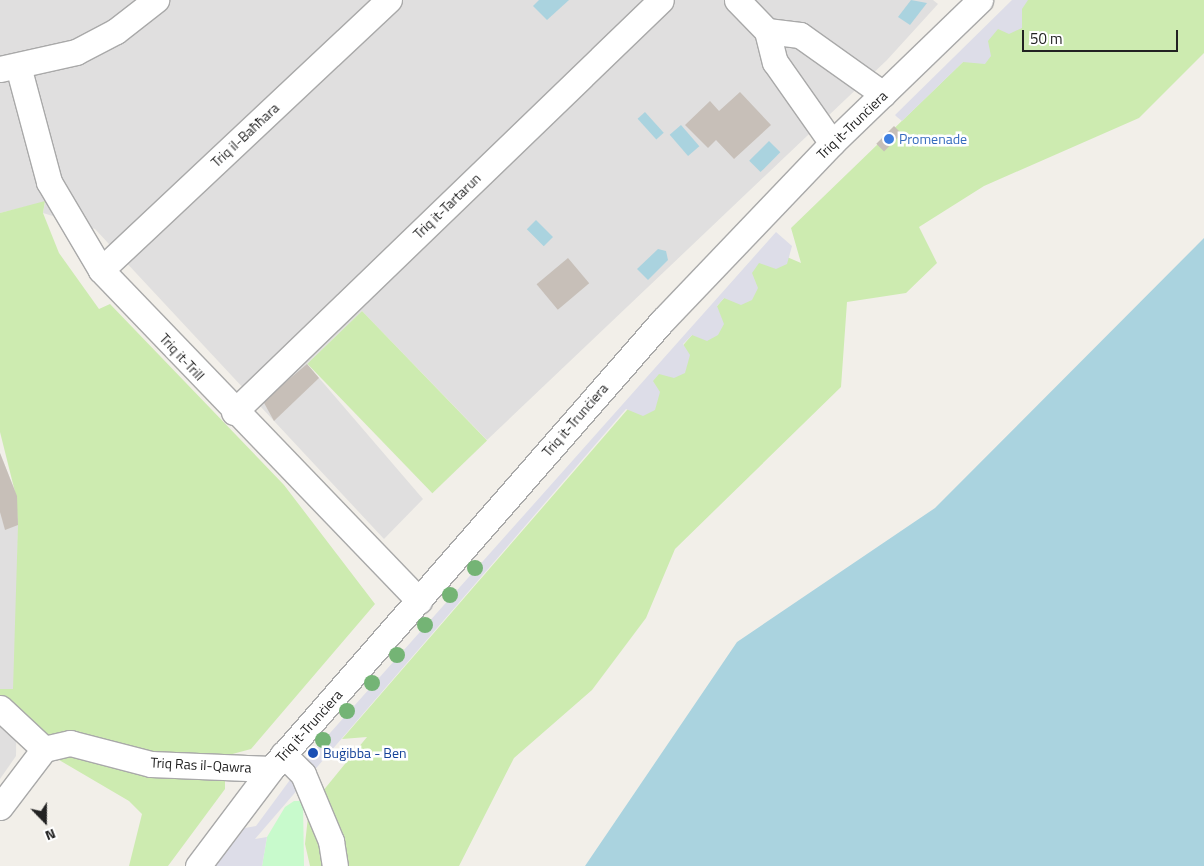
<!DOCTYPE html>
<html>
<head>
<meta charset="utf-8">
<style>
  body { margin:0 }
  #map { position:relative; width:1204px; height:866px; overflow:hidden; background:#f2efe9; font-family:"Titillium Web",sans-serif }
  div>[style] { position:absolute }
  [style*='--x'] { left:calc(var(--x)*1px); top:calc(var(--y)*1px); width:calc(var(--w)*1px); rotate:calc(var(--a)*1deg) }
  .residential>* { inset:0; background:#e0dfdf }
  .grass>* { inset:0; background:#cdebb0; transform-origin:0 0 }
  .park>* { inset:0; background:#c8facc }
  .plaza>* { inset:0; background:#dddde8 }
  .water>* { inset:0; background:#aad3df; transform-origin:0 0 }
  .building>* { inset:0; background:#c7bfb8; transform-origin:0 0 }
  .roads { filter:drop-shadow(1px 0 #a9a9a9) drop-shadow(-1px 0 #a9a9a9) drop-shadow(0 1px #a9a9a9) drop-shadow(0 -1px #a9a9a9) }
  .minor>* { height:25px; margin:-12.5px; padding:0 12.5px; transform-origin:12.5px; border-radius:12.5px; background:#fff }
  .trees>* { width:16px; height:16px; margin:-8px; border-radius:50%; background:#74b475 }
  .dots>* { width:14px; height:14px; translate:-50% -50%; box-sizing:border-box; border:2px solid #fff; border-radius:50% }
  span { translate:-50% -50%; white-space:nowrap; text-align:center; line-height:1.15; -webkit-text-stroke:5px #fff; paint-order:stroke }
  .street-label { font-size:14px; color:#222 }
  .shop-label { font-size:14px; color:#366cbe }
  .left { translate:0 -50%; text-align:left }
  .transit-label { font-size:14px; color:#164399 }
  .north { position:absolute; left:20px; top:796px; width:50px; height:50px; -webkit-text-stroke:4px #fff; paint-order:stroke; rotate:158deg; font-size:14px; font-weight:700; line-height:20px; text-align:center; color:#222 }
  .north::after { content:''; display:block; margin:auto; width:18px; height:22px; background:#222; clip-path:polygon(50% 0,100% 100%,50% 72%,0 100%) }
  .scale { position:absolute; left:1022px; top:30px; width:156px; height:22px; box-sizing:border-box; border:2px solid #222; border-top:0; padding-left:6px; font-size:15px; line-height:18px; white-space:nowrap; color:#222; -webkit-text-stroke:4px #fff; paint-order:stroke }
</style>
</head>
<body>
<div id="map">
  <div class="residential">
    <div style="clip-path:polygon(0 0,933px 0,938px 4px,887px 60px,487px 440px,362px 311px,307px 364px,423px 499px,384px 539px,95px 229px,43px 213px,45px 202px,0 213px)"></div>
    <div style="clip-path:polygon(0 453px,17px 496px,18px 525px,16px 756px,0 779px)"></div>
  </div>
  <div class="grass">
    <div style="clip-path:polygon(1027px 0,1204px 0,1204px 53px,1139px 118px,984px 186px,919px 227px,937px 263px,906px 293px,847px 302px,841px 387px,675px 549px,646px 618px,592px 690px,514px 758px,459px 866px,310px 866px,305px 844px,309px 808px,367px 737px,342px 739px,724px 298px,759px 262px,780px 254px,801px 263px,791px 228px)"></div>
    <div style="clip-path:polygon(45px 201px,43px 213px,59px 253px,99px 309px,110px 304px,284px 485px,375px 604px,251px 749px,214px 759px,166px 760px,39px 733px,0 700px,0 689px,13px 689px,18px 525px,16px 496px,0 432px,0 213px)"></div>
    <div style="left:362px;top:311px;width:180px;height:76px;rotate:46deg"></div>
    <div style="clip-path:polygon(67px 752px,225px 776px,225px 789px,168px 866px,129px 866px,142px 814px,129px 801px,54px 757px)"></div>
  </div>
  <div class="park">
    <div style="clip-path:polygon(294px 801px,303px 801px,304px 866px,262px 866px,267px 837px,285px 807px)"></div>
  </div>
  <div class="plaza">
    <div style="clip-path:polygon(1012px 0,1028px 0,1022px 9px,1022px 28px,1009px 34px,998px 29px,988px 41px,991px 56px,985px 64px,963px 62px,902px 121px,897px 117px,895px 115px)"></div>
    <div style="clip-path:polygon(776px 232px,792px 246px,787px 264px,776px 269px,759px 263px,752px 273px,758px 288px,752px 300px,741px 305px,724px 298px,717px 306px,724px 324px,718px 335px,707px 341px,692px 335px,683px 344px,690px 355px,685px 373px,674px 378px,659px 374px,653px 381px,660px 392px,655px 410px,643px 416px,626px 409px,255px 839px,267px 837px,262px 866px,215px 866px,245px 828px,256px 826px,298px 769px)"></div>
  </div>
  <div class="water">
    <div style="clip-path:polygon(539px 0,569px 0,547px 20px,533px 6px)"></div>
    <div style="clip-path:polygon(911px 0,927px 3px,910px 25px,898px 17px)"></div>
    <div style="left:645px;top:112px;width:28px;height:10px;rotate:48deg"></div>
    <div style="left:681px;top:125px;width:28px;height:15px;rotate:49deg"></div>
    <div style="left:769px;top:141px;width:16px;height:28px;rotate:45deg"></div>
    <div style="left:536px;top:220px;width:24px;height:13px;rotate:45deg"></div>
    <div style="clip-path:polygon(1204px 238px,1204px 866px,585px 866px,737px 642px,935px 508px)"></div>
    <div style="clip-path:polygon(658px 249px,666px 251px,668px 260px,648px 280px,637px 269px)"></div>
  </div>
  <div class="building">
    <div style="clip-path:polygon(740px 92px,771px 125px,734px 159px,716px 140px,708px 148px,685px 125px,710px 101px,719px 111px)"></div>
    <div style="left:894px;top:126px;width:11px;height:25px;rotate:45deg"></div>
    <div style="left:568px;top:258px;width:33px;height:41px;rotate:50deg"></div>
    <div style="clip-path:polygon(307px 364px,319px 378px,274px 421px,263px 401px)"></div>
    <div style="clip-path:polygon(0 453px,17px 496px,18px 525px,5px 530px,0 512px)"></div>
  </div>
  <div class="roads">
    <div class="minor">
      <div style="--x:737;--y:0;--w:43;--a:45.9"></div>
      <div style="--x:767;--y:31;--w:32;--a:76"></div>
      <div style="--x:775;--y:62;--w:99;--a:54.9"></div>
      <div style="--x:767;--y:31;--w:33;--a:7"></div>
      <div style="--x:800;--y:35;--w:102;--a:35.4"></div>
      <div style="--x:18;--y:66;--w:120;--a:75"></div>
      <div style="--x:49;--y:182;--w:102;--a:59.4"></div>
      <div style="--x:101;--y:270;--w:459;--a:46.1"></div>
      <div style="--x:0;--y:69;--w:78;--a:-12.6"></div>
      <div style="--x:76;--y:52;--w:45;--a:-27.7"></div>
      <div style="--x:116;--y:31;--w:51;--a:-37.8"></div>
      <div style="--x:101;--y:270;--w:395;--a:-43.2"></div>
      <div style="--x:234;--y:412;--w:593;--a:-43.98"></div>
      <div style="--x:0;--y:708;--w:60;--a:43"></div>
      <div style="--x:44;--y:749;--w:27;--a:-13"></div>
      <div style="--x:70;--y:743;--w:84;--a:14.5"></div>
      <div style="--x:151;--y:764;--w:120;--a:2.4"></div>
      <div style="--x:283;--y:754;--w:28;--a:45"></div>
      <div style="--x:303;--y:774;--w:73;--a:67.3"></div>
      <div style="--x:331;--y:841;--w:25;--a:81"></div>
      <div style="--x:0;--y:807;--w:73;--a:-52.8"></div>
      <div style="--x:198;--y:866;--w:121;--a:-53"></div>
      <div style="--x:271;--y:769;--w:596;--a:-48.88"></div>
      <div style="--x:663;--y:320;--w:245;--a:-46.3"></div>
      <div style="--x:832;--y:143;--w:206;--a:-44"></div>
    </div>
  </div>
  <div class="trees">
    <div style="left:475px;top:568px"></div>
    <div style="left:450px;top:595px"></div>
    <div style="left:425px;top:625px"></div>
    <div style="left:397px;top:655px"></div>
    <div style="left:372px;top:683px"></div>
    <div style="left:347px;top:711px"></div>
    <div style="left:323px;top:740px"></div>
  </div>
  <div class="dots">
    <div style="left:889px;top:139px;background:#3f7fe0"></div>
    <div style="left:313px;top:753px;background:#1a4fb4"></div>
  </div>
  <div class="street-label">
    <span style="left:852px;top:125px;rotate:-44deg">Triq it-Trunċiera</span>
    <span style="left:245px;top:135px;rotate:-43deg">Triq il-Baħħara</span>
    <span style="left:447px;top:206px;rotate:-44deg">Triq it-Tartarun</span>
    <span style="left:182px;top:357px;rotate:47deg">Triq it-Trill</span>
    <span style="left:575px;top:420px;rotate:-49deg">Triq it-Trunċiera</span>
    <span style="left:309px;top:726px;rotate:-48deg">Triq it-Trunċiera</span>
    <span style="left:201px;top:765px;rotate:3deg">Triq Ras il-Qawra</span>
  </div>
  <div class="shop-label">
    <span class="left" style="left:899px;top:139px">Promenade</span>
  </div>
  <div class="transit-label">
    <span class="left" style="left:323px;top:753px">Buġibba - Ben</span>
  </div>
  <div class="north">N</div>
  <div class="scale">50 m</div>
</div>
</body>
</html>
